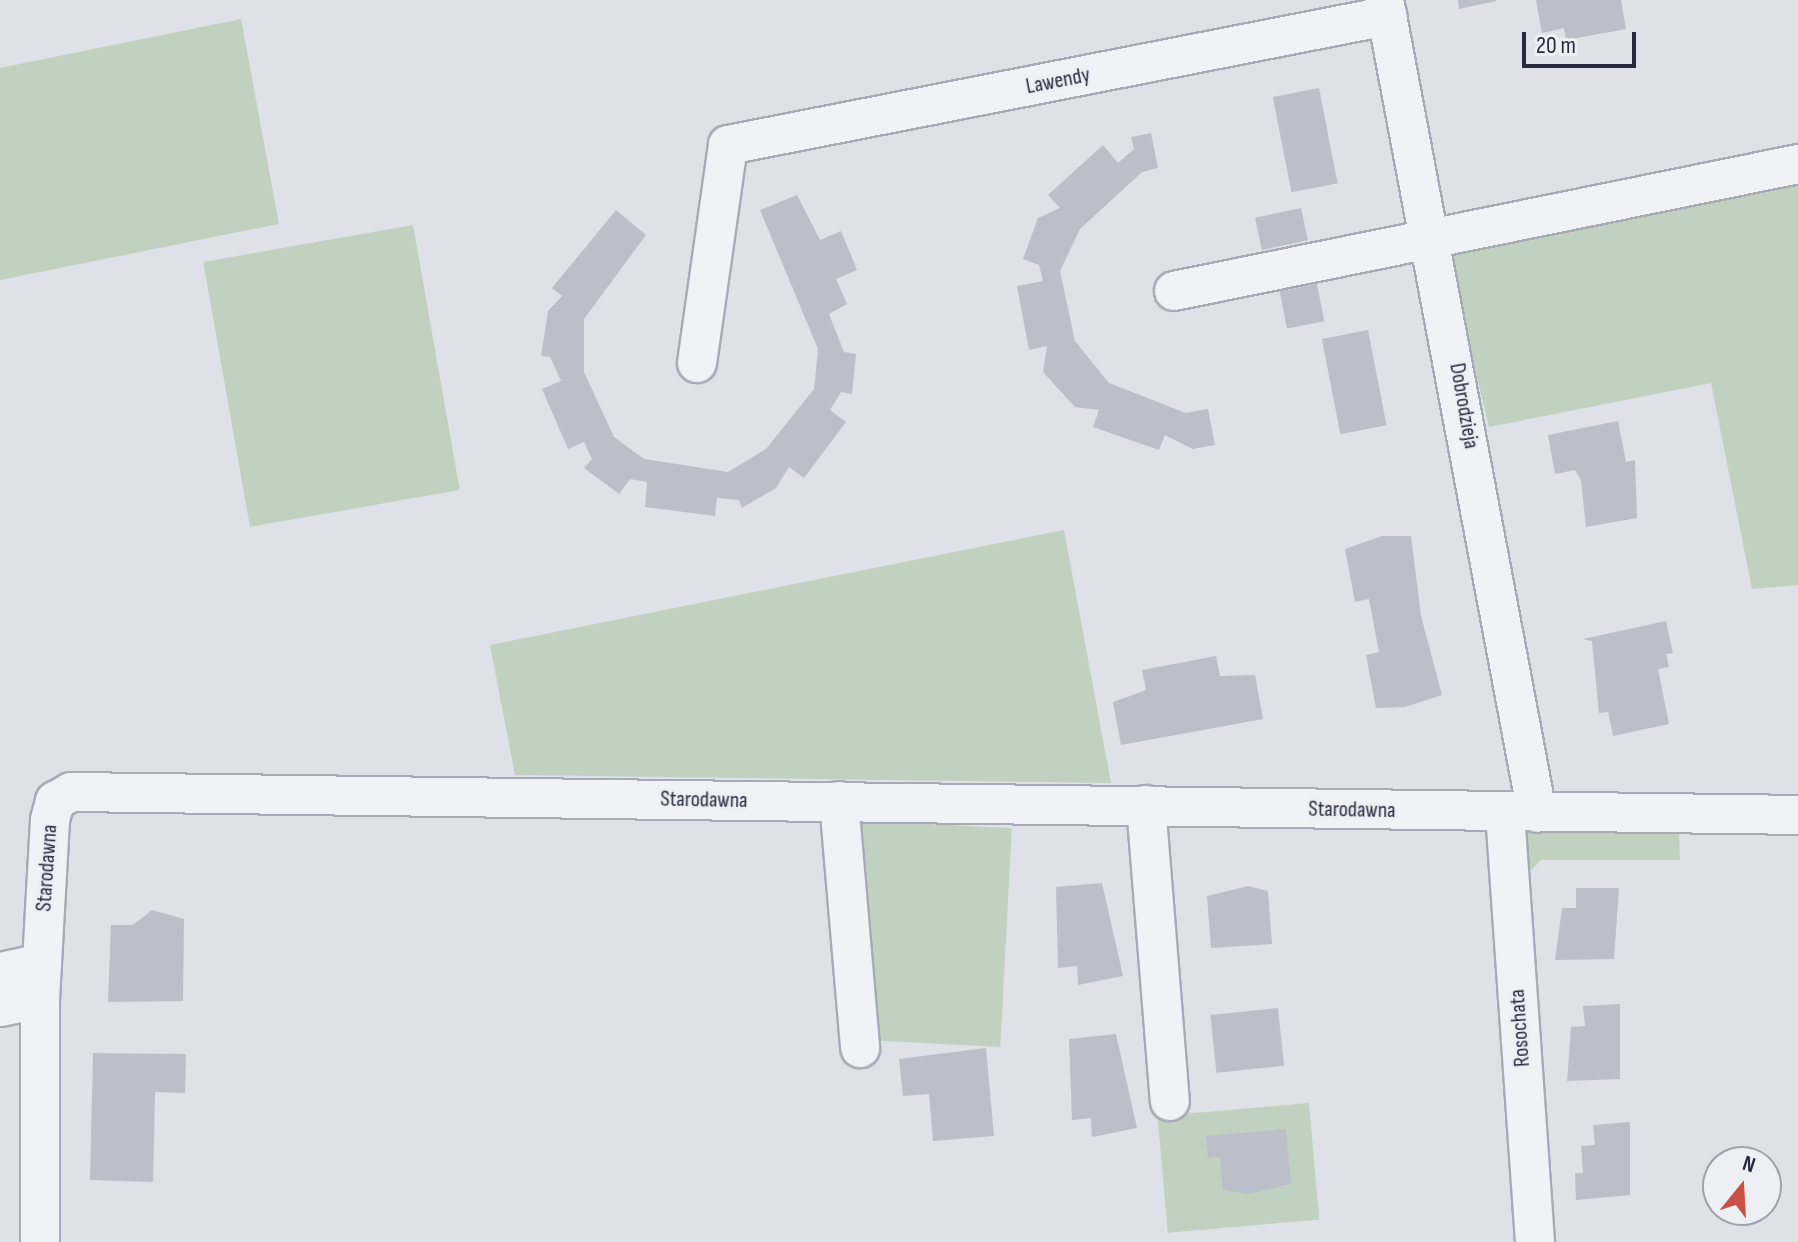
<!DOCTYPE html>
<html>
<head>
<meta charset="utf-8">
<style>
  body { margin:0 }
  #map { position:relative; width:1798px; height:1242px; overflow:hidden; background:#dfe0e8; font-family:"Sofia Sans Condensed",sans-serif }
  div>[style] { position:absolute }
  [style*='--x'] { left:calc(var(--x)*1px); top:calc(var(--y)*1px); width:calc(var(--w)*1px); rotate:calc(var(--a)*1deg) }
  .green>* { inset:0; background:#c0d1c0; transform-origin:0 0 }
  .building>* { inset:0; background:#bcbeca; transform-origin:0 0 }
  .roads { filter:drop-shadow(2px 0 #a8aab5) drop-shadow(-2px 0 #a8aab5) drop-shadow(0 2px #a8aab5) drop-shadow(0 -2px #a8aab5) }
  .minor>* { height:38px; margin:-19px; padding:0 19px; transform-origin:19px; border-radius:19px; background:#f1f2f6 }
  span { translate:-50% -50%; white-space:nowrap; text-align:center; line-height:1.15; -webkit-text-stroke:6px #eeeff5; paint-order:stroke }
  .street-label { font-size:22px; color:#282b3e }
  .north { position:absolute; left:1702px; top:1146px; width:80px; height:80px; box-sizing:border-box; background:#eeeff5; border:2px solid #9fa1ac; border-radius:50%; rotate:18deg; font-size:22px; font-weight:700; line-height:32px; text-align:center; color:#282b3e }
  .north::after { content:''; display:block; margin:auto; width:28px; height:36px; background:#ca5146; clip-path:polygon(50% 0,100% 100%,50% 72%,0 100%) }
  .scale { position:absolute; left:1522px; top:32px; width:114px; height:36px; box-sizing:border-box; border:4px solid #282b3e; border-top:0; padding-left:10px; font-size:24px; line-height:28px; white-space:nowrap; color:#282b3e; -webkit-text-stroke:6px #eeeff5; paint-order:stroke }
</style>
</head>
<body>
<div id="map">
  <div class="green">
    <div style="clip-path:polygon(241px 19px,279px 224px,0 280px,0 68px)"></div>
    <div style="clip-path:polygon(1798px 179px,1798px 585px,1752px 589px,1711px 383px,1489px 427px,1448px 255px,1462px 242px)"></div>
    <div style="left:413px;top:225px;width:269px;height:213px;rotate:80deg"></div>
    <div style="clip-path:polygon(1064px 530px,1111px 783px,515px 775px,490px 645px)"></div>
    <div style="left:852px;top:820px;width:160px;height:219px;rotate:3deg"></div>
    <div style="clip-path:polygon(1526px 831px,1679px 834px,1680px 860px,1541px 860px,1524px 877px)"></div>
    <div style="left:1309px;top:1103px;width:117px;height:152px;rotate:85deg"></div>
  </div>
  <div class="building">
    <div style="clip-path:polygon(1458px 0,1496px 0,1496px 1px,1459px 9px)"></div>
    <div style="clip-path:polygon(1536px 0,1621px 0,1626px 29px,1566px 40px,1564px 28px,1542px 33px)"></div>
    <div style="left:1319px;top:88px;width:97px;height:47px;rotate:79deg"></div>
    <div style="clip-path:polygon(1151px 133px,1158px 168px,1142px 172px,1080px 229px,1060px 271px,1075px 341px,1109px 383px,1186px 413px,1208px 409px,1215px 445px,1193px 449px,1165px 435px,1159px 450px,1093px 427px,1099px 410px,1075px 407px,1043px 372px,1047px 346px,1029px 350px,1017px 286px,1043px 281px,1039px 265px,1023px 259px,1038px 218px,1060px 208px,1048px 195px,1103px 145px,1118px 163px,1134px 149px,1131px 137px)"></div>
    <div style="clip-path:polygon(797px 195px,820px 240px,841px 231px,857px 270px,836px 279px,847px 304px,829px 314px,844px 352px,856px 354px,852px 394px,841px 392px,830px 410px,846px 422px,804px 478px,789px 467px,776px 488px,742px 508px,739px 500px,717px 498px,715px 516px,645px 507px,647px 482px,630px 479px,619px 494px,584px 468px,592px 459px,584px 442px,568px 449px,542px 389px,561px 381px,550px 357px,541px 356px,548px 311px,562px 296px,552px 288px,616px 210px,646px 235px,584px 319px,584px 372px,614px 437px,644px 459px,728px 472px,766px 449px,814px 389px,818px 349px,760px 210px)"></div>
    <div style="left:1301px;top:208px;width:33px;height:47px;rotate:78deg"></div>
    <div style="left:1317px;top:284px;width:38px;height:38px;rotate:79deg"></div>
    <div style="left:1368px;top:330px;width:97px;height:47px;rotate:79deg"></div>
    <div style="clip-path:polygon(1618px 421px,1626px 462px,1635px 460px,1637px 518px,1586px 527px,1581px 480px,1575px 470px,1555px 474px,1548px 435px)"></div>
    <div style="clip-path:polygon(1382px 536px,1411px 536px,1421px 616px,1442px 695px,1405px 707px,1376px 708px,1366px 655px,1379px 652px,1369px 599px,1355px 602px,1345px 549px)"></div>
    <div style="clip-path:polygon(1666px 621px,1673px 653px,1666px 654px,1669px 667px,1658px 669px,1669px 724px,1613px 736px,1608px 712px,1599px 713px,1592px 641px,1583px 639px)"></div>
    <div style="clip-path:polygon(1216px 656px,1220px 676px,1255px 675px,1263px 719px,1121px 745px,1113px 702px,1146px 690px,1142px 670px)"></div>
    <div style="clip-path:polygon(1102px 883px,1123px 976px,1078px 985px,1077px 966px,1058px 968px,1056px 887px)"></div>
    <div style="clip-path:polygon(1248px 886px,1268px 891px,1272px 944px,1211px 948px,1207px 896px)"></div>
    <div style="clip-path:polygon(1576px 888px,1619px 888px,1614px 959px,1555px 960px,1562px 908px,1576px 908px)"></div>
    <div style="clip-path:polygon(152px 910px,184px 919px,183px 1001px,108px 1002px,111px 925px,133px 925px)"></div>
    <div style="clip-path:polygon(1620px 1004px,1620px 1079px,1567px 1081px,1571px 1027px,1585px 1026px,1583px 1006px)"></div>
    <div style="left:1278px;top:1008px;width:58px;height:68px;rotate:84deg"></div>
    <div style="clip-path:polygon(1116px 1034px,1137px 1128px,1092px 1137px,1091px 1118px,1072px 1120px,1069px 1039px)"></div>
    <div style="clip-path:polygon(986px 1048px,994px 1136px,933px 1141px,929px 1094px,903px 1096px,899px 1059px)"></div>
    <div style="clip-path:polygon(93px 1053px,186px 1054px,185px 1093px,155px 1092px,153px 1182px,90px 1180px)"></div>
    <div style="clip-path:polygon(1630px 1122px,1630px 1195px,1576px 1200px,1575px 1173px,1583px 1173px,1581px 1146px,1595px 1145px,1593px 1125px)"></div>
    <div style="clip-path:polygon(1286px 1129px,1291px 1184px,1250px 1194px,1223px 1190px,1220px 1157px,1208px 1158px,1206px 1136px)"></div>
  </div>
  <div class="roads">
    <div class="minor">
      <div style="--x:1384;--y:0;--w:827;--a:79.34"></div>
      <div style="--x:1174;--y:291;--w:637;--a:-11.5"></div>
      <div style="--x:697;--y:363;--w:220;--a:-81.9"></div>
      <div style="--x:728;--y:145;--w:672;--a:-11.08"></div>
      <div style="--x:839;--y:801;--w:248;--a:85.1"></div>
      <div style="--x:1146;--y:805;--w:297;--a:85.4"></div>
      <div style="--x:1505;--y:813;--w:430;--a:86"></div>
      <div style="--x:0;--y:972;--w:43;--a:-12.1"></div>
      <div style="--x:0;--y:1007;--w:41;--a:-11.3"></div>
      <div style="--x:40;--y:1242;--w:243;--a:-90"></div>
      <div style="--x:40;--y:999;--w:179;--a:-86.8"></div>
      <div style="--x:50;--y:820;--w:20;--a:-75"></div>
      <div style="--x:55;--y:801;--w:18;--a:-29"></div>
      <div style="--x:71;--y:792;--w:1727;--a:0.76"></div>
    </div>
  </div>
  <div class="street-label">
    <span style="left:1058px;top:81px;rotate:-11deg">Lawendy</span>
    <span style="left:1464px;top:406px;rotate:80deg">Dobrodzieja</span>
    <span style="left:704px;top:800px;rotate:1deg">Starodawna</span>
    <span style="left:1352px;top:810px;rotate:1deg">Starodawna</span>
    <span style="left:47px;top:868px;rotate:-86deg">Starodawna</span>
    <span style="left:1520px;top:1028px;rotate:-94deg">Rosochata</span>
  </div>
  <div class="north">N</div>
  <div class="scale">20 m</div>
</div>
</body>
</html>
